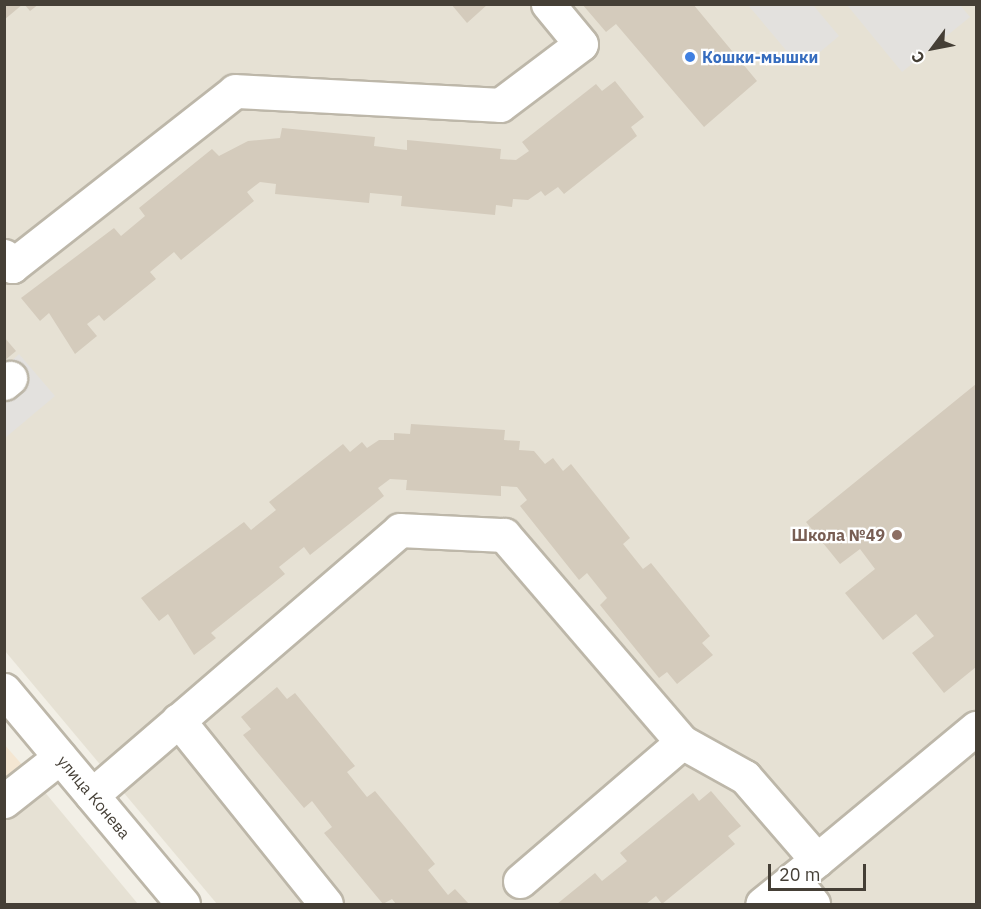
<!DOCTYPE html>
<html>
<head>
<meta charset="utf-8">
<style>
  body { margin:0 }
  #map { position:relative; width:981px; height:909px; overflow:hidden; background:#f2efe6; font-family:"IBM Plex Sans",sans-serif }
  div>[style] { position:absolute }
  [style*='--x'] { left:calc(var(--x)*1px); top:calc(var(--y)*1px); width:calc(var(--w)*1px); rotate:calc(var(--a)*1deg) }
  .residential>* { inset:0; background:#e6e1d4 }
  .commercial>* { inset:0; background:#f4e6d2 }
  .parking>* { inset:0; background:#e3e1de }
  .building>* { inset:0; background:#d4cbbc }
  .roads { filter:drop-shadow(2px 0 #bdb7a9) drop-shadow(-2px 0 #bdb7a9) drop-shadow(0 2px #bdb7a9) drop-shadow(0 -2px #bdb7a9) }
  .minor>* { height:33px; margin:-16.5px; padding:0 16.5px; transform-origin:16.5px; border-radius:16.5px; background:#fff }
  .dots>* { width:16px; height:16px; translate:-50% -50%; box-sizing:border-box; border:3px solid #fff; border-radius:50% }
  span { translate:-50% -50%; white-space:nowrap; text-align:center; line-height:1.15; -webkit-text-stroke:4.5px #fff; paint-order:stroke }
  .shop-label { font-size:16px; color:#366cbe; font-weight:700 }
  .left { translate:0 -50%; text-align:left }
  .education-label { font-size:16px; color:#785e54; font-weight:700 }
  .right { translate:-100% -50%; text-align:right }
  .street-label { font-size:16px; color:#453f36 }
  .frame { position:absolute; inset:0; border:6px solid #453f36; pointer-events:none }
  .north { position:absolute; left:903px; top:18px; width:60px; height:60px; -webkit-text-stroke:4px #fff; paint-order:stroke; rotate:238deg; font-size:16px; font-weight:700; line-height:24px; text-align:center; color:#453f36 }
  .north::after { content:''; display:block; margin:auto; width:21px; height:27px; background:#453f36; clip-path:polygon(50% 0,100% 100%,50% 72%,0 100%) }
  .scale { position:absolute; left:768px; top:864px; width:98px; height:27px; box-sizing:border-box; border:3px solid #453f36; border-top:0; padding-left:8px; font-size:18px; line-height:21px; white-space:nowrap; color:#453f36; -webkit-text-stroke:4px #fff; paint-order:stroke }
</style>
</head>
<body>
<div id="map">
  <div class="residential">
    <div style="clip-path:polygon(4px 5px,976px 5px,976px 904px,217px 904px,5px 651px)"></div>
    <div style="clip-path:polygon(28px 772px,138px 904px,5px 904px,5px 791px)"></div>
  </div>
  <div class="commercial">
    <div style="clip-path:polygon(4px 744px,24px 767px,4px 783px)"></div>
  </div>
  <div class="parking">
    <div style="clip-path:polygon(748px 5px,813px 5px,839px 36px,801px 68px)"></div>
    <div style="clip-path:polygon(847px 5px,960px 5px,970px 17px,902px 72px)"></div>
    <div style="clip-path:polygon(19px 354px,55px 396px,5px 438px,5px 367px)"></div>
  </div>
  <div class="building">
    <div style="clip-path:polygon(4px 4px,23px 4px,4px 20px)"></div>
    <div style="clip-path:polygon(24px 4px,39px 4px,30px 11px)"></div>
    <div style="clip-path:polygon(451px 4px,488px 4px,467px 23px)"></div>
    <div style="clip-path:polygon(582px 4px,693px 4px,757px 81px,704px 127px,616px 24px,606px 32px)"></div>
    <div style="clip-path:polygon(615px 81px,644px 117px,631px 127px,637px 136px,564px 194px,558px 187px,545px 196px,541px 191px,528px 200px,513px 199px,512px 207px,496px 205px,495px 215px,401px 206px,402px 196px,370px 193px,369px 203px,275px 194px,276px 184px,260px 182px,247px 192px,254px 201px,181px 260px,174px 252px,150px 272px,156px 279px,104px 321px,99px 315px,87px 324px,97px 336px,75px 354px,49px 313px,40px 321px,21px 298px,114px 228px,121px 236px,145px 216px,139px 208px,212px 149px,219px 156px,248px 141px,280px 138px,282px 128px,375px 137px,374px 146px,407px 150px,407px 140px,501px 149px,500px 159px,516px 160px,529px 151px,522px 142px,596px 84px,602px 91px)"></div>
    <div style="clip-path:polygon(4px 337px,16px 351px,4px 361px)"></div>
    <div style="clip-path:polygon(976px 384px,976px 667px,944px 693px,912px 653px,934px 636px,916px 614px,883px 640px,845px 593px,875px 569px,860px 549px,840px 564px,806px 522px)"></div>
    <div style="clip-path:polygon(411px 424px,505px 430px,504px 440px,520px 441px,519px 450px,534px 451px,545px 464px,553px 458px,563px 471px,571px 464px,630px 538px,623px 544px,643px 569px,651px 563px,710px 636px,702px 643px,713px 655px,677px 684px,667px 672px,659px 678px,600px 605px,607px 598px,587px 573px,579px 580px,520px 506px,527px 500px,517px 487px,501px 486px,501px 496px,406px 490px,407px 480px,390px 479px,378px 488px,384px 496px,348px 525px,310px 555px,304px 547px,279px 567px,285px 574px,211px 633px,216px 638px,194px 655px,168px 614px,159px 621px,141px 598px,244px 522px,251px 530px,276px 510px,269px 502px,343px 444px,350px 452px,362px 442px,367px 448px,379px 440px,394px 440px,394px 433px,410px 434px)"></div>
    <div style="clip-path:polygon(277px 687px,287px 699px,295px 693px,355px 766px,347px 772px,367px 797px,375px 791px,405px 827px,435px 864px,428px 870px,448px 895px,455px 889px,469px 904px,396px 904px,392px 899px,383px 904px,324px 833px,332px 827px,312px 801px,304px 808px,243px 735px,251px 729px,241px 717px)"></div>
    <div style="clip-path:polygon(711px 791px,741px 826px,728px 836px,735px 844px,662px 904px,656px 896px,646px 904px,557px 904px,595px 873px,602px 881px,627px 861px,620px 853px,693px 793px,699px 801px)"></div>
  </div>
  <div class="roads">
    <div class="minor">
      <div style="--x:4;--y:256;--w:13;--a:51"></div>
      <div style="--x:12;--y:266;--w:283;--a:-38.1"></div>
      <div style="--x:235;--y:91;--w:265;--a:3"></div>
      <div style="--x:500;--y:105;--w:101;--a:-37"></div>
      <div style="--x:581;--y:44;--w:52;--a:-129.5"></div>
      <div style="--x:4;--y:383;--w:8;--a:-40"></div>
      <div style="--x:4;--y:690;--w:279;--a:50.1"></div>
      <div style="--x:178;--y:720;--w:236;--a:51.2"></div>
      <div style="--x:92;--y:795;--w:406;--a:-40.7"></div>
      <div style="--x:400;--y:530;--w:104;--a:2.8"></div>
      <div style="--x:504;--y:535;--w:273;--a:49.3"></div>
      <div style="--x:682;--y:742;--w:72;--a:29.1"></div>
      <div style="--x:745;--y:777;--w:110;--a:49.1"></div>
      <div style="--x:817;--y:860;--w:70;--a:141.3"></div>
      <div style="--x:4;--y:801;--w:71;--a:-38.2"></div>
      <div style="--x:817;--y:860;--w:207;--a:-39.7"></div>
      <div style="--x:793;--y:879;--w:32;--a:51"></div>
      <div style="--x:520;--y:881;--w:213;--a:-40.6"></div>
    </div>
  </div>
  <div class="dots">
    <div style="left:690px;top:57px;background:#3f7fe0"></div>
    <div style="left:897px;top:535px;background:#8d6e63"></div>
  </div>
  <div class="shop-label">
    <span class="left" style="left:702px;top:57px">Кошки-мышки</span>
  </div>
  <div class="education-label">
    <span class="right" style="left:885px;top:535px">Школа №49</span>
  </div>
  <div class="street-label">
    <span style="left:94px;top:797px;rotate:50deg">улица Конева</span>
  </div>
  <div class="frame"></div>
  <div class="north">С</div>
  <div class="scale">20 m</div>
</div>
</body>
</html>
